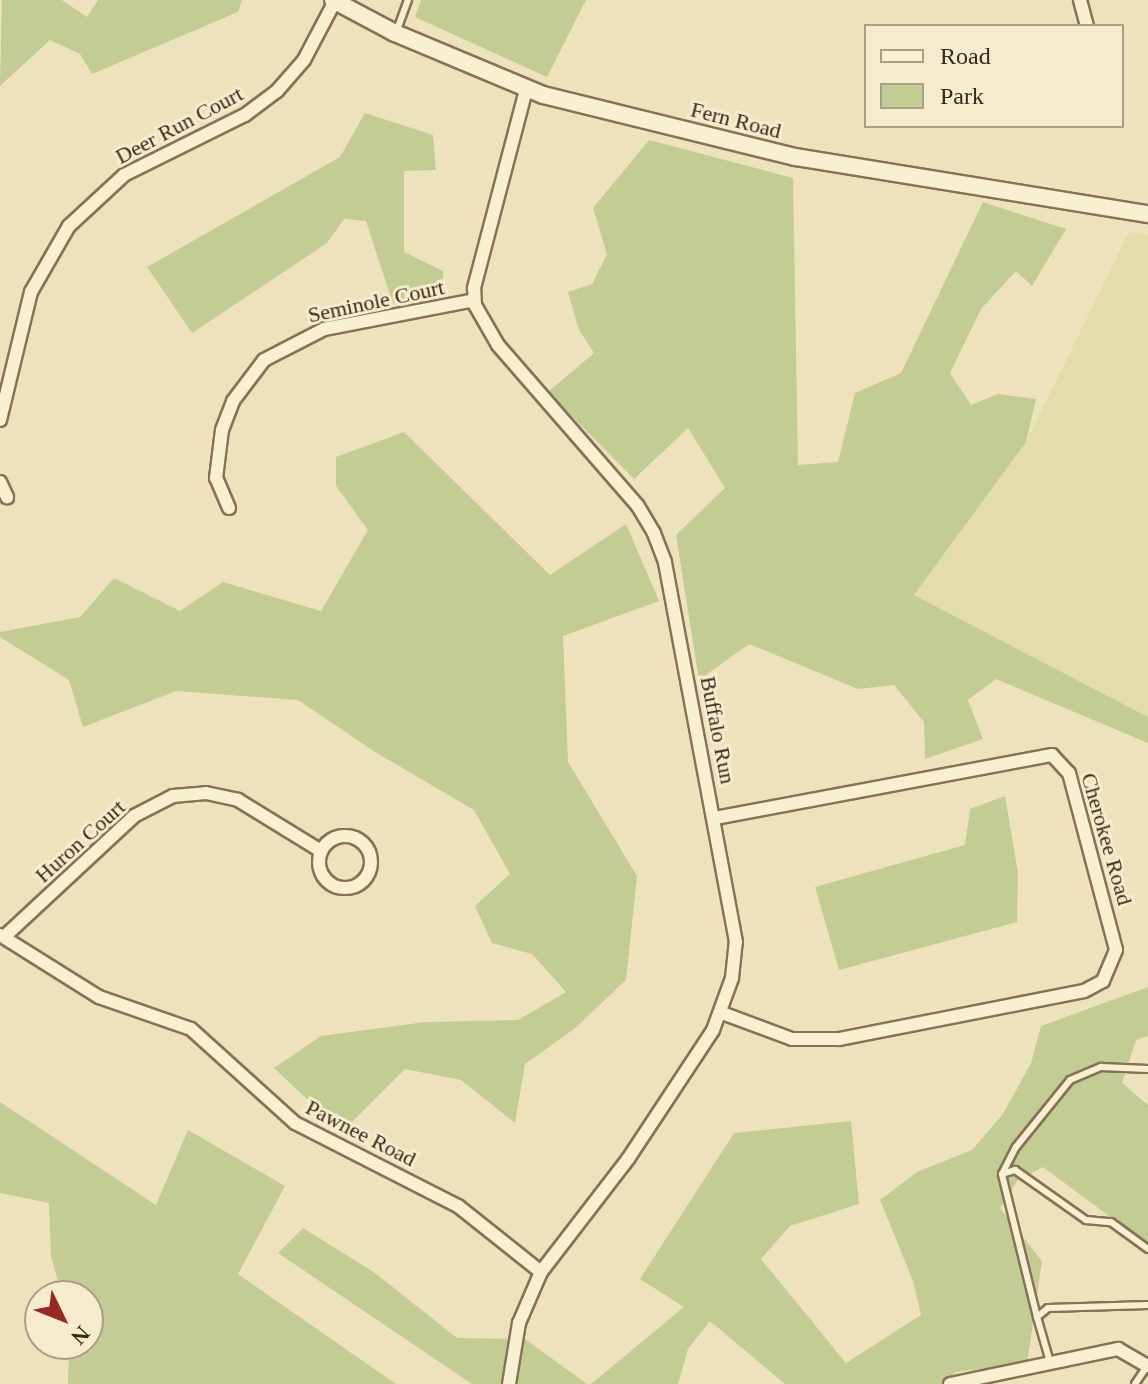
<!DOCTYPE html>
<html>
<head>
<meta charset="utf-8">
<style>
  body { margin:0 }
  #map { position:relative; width:1148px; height:1384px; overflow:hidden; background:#eee2bd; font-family:Georgia,serif }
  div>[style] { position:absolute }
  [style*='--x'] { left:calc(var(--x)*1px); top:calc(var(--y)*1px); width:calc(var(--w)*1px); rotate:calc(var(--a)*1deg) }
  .farmland>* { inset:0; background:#e4ddab }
  .green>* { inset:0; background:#c3cc92 }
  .roads { filter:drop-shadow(2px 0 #877256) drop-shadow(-2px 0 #877256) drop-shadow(0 2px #877256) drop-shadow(0 -2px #877256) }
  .service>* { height:6px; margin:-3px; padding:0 3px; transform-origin:3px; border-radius:3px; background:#f9efd1 }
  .minor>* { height:12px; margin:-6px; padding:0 6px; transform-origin:6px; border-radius:6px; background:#f9efd1 }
  .minor>.ring { margin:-6px; padding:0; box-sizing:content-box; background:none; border:12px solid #f9efd1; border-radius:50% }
  .tertiary>* { height:16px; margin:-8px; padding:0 8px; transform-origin:8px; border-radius:8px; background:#f9efd1 }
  span { translate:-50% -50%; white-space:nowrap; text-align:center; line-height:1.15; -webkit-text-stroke:6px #f6eccd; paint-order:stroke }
  .street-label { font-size:22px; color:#36291b }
  .legend { position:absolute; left:864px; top:24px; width:260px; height:104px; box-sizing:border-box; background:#f6eccd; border:2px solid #a99e86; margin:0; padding:10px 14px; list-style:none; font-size:24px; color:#36291b }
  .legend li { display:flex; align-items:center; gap:16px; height:40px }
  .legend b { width:40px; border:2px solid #a99e86 }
  .north { position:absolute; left:24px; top:1280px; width:80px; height:80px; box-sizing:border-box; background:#f6eccd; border:2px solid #a99e86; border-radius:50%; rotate:133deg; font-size:22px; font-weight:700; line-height:32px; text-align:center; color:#36291b }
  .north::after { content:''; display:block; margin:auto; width:28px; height:36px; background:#972925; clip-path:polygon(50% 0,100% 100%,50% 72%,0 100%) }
</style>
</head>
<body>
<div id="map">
  <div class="farmland">
    <div style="clip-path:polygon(1129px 232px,1148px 235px,1148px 717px,914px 595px,1026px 442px)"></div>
  </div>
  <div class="green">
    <div style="clip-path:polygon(2px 0,62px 0,87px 17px,98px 0,242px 0,238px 12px,92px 74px,80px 54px,50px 40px,0 86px)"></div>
    <div style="clip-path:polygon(421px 0,586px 0,547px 77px,415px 17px)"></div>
    <div style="clip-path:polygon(365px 113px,433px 135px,436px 170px,404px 171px,404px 252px,443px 271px,443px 288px,393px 304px,366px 221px,344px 219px,327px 243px,192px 333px,147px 267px,340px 157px)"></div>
    <div style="clip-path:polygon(649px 140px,793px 178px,798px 465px,838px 462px,855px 393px,901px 373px,983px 202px,1066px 229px,1032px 286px,1016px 271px,981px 309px,950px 373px,971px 405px,998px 394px,1036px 399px,1026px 442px,914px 595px,1148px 717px,1148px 743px,996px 679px,968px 700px,983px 739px,925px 759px,924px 722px,894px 685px,858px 689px,749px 644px,699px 680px,676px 535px,725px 488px,688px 428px,634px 479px,548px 392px,594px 353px,579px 330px,568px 292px,592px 284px,607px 254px,593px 208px)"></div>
    <div style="clip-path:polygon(404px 432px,550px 575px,626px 524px,659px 601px,563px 636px,568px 762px,637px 876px,626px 980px,574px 1029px,525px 1064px,515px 1123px,461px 1080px,405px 1069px,342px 1132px,274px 1068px,321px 1036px,426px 1022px,518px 1020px,566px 992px,532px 954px,492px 943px,475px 906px,510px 874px,474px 810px,375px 752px,298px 700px,176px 691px,83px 727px,69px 680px,0 637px,0 632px,80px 617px,114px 578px,180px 611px,223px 582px,321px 611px,368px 530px,336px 486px,336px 457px)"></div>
    <div style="clip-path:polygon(1005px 796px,1018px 873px,1017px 922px,839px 970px,815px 887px,965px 845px,970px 809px)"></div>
    <div style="clip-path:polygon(1148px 987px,1148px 1036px,1136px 1040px,1122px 1083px,1148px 1105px,1148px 1245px,1043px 1167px,1017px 1181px,1000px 1208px,1042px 1261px,1027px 1364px,956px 1372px,942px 1384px,785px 1384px,710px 1321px,688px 1349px,678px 1384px,591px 1384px,684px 1307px,640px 1279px,734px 1133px,851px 1121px,859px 1204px,790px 1226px,761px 1259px,846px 1363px,921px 1315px,913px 1281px,880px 1200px,917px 1172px,972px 1150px,1003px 1114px,1031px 1063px,1041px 1026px)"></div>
    <div style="clip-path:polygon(0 1102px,156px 1205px,188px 1130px,285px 1186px,238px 1274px,396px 1384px,68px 1384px,69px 1344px,88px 1344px,88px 1296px,62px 1296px,51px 1256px,49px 1203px,0 1193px)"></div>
    <div style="clip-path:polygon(303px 1228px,375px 1273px,457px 1338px,525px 1339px,587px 1384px,472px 1384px,278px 1253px)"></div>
  </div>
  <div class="roads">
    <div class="service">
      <div style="--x:397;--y:30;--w:32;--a:-70"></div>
      <div style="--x:1002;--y:1174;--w:30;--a:-63"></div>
      <div style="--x:1016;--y:1147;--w:86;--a:-51.1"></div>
      <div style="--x:1070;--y:1080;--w:34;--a:-23"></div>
      <div style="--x:1101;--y:1067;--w:47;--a:2.4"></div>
      <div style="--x:1037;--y:1317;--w:147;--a:-103.8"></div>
      <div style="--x:1002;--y:1174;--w:14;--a:-17"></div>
      <div style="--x:1015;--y:1170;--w:87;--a:35.2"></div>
      <div style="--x:1086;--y:1220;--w:25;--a:5"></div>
      <div style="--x:1111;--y:1222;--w:46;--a:36.1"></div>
      <div style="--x:1050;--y:1362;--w:47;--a:-106.1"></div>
      <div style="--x:1037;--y:1317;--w:14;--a:-39"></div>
      <div style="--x:1048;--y:1308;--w:100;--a:-1.7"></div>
      <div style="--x:1135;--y:1384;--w:22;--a:-56"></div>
    </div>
    <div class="minor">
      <div style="--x:1080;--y:0;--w:27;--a:75"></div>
      <div style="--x:0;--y:420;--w:132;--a:-76.4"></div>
      <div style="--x:31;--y:292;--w:76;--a:-60.1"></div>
      <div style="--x:69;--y:226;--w:75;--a:-42.8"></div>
      <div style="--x:124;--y:175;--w:135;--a:-26.4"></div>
      <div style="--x:245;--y:115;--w:40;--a:-37"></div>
      <div style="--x:277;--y:91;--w:41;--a:-48.9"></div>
      <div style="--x:304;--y:60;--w:67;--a:-62.3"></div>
      <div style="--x:0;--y:482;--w:17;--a:65"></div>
      <div style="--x:229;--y:508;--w:33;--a:-113"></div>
      <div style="--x:216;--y:478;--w:48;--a:-82.9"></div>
      <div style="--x:222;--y:430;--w:31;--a:-69"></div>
      <div style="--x:233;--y:401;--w:51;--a:-52.9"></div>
      <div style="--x:264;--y:360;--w:68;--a:-27.3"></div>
      <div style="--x:324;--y:329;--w:153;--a:-10.9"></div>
      <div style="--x:715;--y:818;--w:343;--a:-10.6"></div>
      <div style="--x:1052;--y:755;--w:25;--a:47"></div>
      <div style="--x:1069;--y:773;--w:183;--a:75.1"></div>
      <div style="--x:1116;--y:950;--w:34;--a:113"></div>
      <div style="--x:1103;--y:981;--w:21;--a:152"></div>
      <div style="--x:1084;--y:991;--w:250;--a:168.9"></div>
      <div style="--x:839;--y:1039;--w:47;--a:180"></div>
      <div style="--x:792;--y:1039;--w:75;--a:-159.6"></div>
      <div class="ring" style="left:319px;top:836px;width:40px;height:40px"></div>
      <div style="--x:0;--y:935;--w:117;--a:32.1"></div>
      <div style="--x:99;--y:997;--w:97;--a:19.2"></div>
      <div style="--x:191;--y:1029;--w:140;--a:42.1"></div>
      <div style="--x:295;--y:1123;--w:183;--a:27"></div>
      <div style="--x:458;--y:1206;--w:106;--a:38.5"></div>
      <div style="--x:4;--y:937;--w:178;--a:-42.9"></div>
      <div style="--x:134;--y:816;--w:44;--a:-27.1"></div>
      <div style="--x:173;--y:796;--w:33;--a:-5"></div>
      <div style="--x:206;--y:793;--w:33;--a:12"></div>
      <div style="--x:238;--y:800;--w:97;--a:31.6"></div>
      <div style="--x:509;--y:1384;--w:62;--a:-80.7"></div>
      <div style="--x:519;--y:1323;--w:56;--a:-66.7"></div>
      <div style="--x:541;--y:1272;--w:143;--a:-52.4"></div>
      <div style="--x:628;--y:1159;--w:154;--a:-56.6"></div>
      <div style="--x:713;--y:1030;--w:55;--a:-69.9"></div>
      <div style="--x:732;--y:978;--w:36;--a:-84"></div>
      <div style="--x:736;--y:942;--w:387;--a:-100.6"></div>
      <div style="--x:665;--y:562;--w:31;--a:-111"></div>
      <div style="--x:654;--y:533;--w:33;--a:-121"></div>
      <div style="--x:637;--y:505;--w:212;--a:-131"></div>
      <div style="--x:498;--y:345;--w:46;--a:-119.9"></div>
      <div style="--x:475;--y:305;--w:17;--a:-93"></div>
      <div style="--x:474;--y:288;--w:205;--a:-75.3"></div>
      <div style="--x:950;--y:1384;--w:172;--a:-11.8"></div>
      <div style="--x:1118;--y:1349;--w:34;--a:30"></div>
    </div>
    <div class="tertiary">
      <div style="--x:333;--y:0;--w:70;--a:28"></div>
      <div style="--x:395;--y:33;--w:160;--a:22.7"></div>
      <div style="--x:543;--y:95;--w:260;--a:13.8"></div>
      <div style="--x:795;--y:157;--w:358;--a:9.2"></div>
    </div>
  </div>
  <div class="street-label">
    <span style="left:736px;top:120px;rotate:14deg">Fern Road</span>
    <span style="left:179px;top:125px;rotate:-28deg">Deer Run Court</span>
    <span style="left:376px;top:301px;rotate:-12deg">Seminole Court</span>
    <span style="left:718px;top:730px;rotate:79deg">Buffalo Run</span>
    <span style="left:1107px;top:839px;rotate:74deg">Cherokee Road</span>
    <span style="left:80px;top:841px;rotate:-42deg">Huron Court</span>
    <span style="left:361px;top:1133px;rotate:27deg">Pawnee Road</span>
  </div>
  <ul class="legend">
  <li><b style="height:10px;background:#f9efd1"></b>Road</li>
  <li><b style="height:22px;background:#c3cc92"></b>Park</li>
  </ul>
  <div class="north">N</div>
</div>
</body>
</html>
